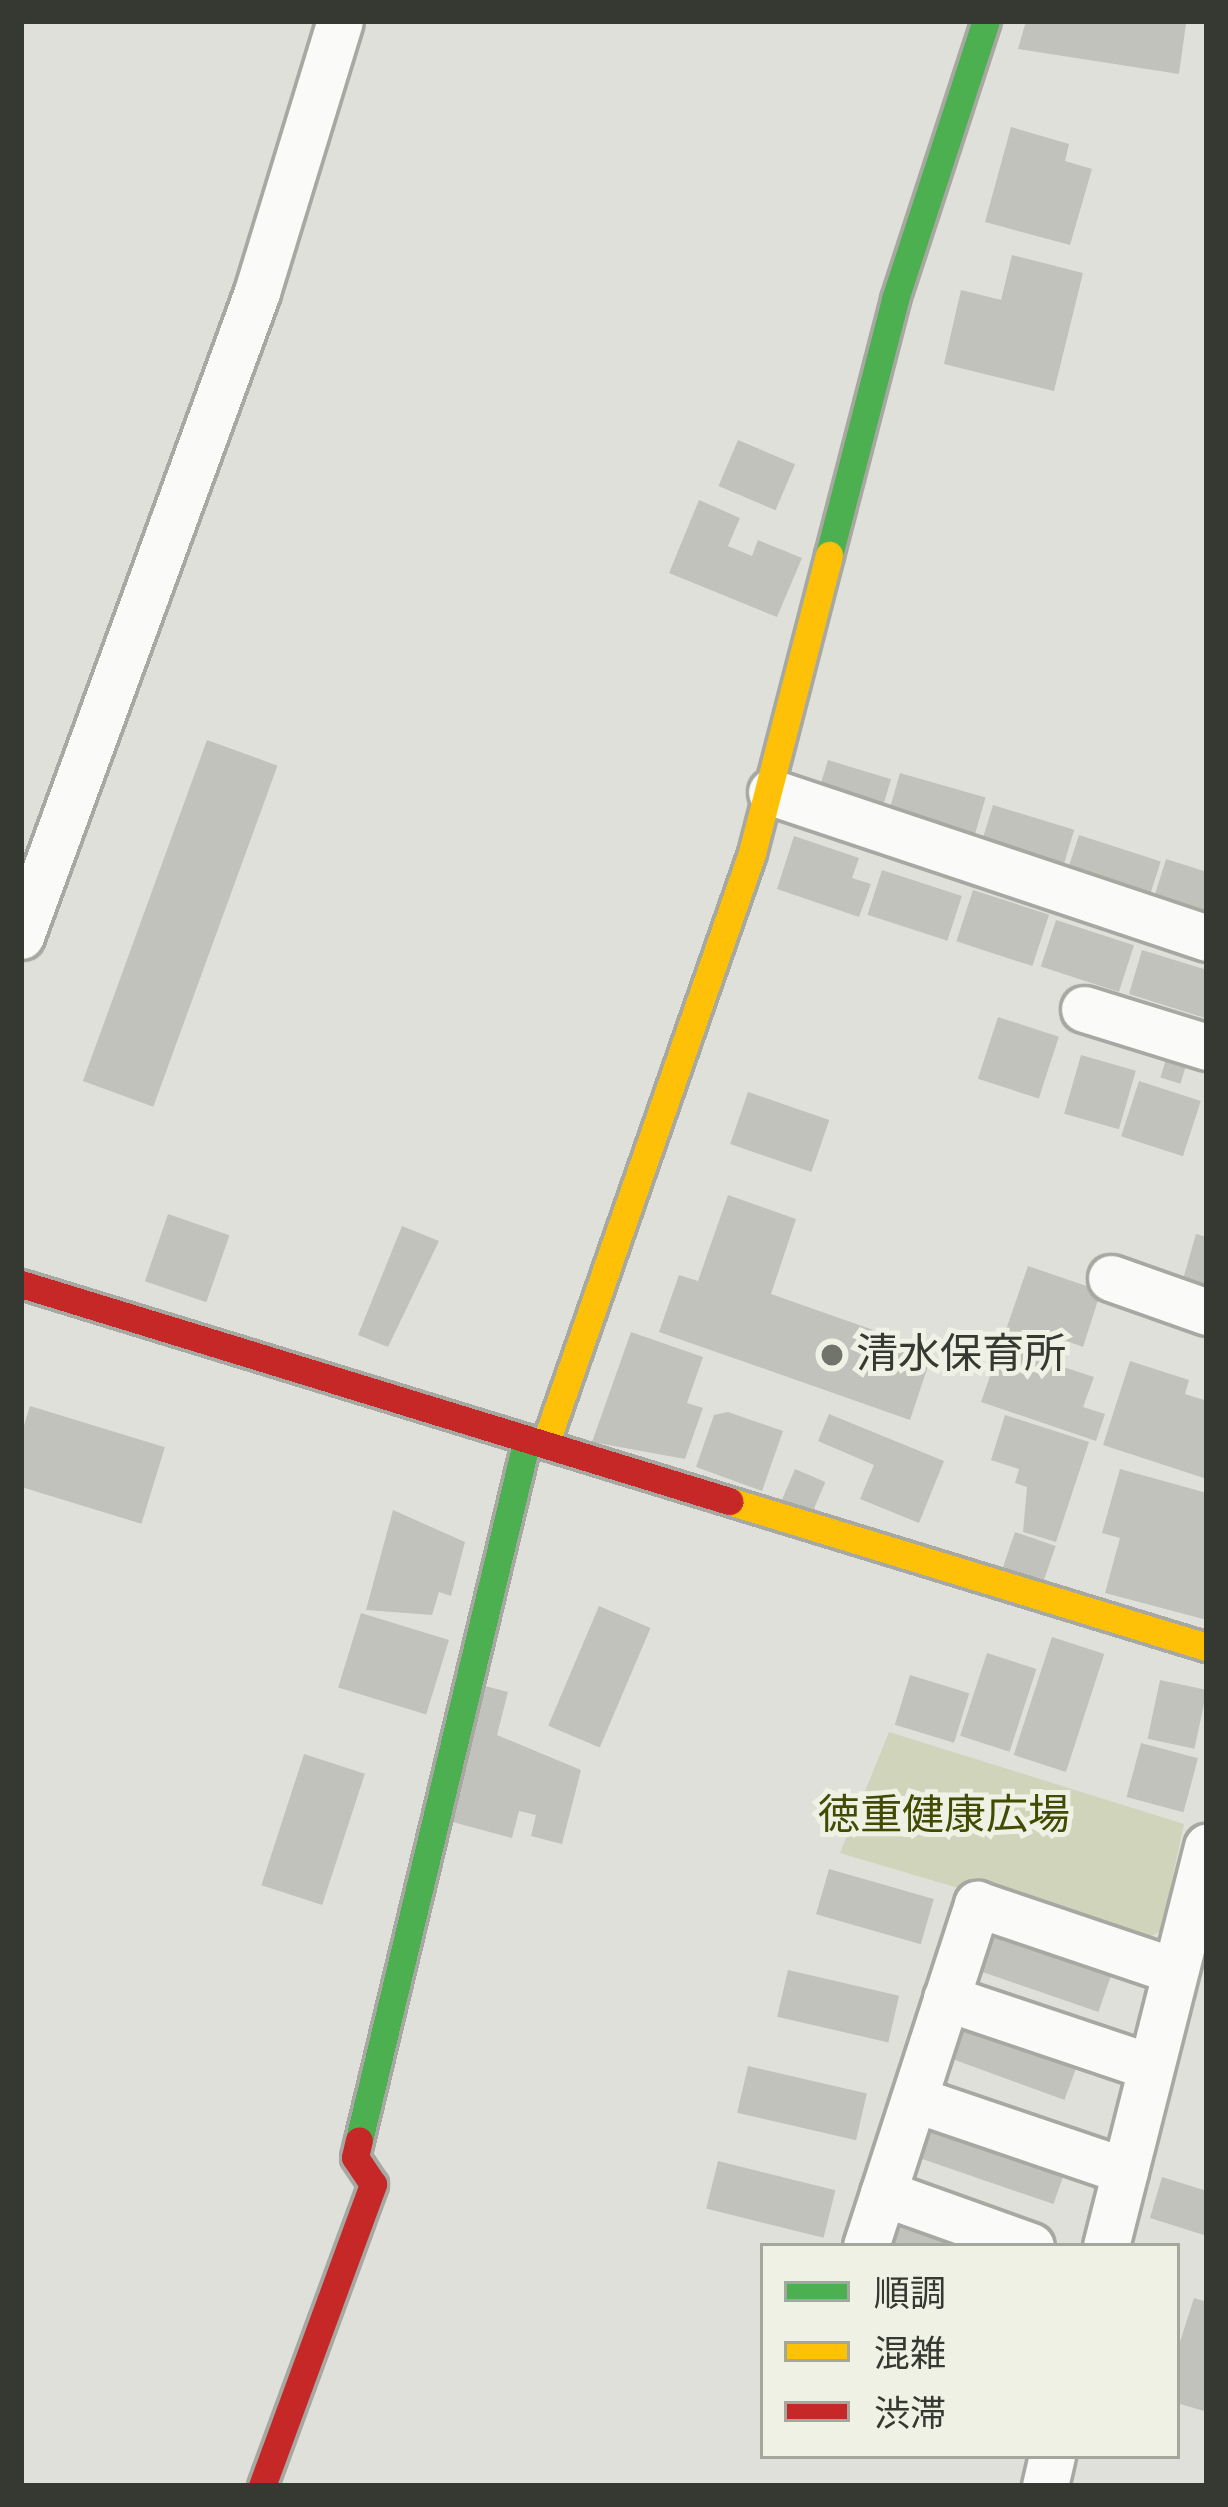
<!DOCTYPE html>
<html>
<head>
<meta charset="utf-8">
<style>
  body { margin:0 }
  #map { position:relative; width:1228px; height:2507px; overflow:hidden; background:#dfe0da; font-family:"Nunito Sans","Noto Sans JP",sans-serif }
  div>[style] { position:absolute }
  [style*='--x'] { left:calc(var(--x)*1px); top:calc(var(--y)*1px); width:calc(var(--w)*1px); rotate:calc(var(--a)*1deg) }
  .green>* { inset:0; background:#cfd4bb }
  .building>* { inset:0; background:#c1c2bc; transform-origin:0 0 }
  .roads { filter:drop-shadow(3px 0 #a7a8a2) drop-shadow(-3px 0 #a7a8a2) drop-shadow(0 3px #a7a8a2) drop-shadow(0 -3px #a7a8a2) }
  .street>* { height:45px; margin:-22.5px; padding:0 22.5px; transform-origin:22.5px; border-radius:22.5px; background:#fafaf9 }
  .fast>* { height:27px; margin:-13.5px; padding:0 13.5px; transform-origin:13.5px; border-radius:13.5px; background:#4caf50 }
  .slow>* { height:27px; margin:-13.5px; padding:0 13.5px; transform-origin:13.5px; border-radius:13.5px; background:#ffc107 }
  .jam>* { height:27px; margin:-13.5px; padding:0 13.5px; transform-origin:13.5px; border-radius:13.5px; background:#c62828 }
  .dots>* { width:33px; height:33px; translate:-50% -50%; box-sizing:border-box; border:6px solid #eef1e3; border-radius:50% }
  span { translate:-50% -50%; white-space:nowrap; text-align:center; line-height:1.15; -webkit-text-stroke:10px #eef1e3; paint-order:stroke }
  .poi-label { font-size:42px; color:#363832 }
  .left { translate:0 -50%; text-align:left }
  .park-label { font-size:42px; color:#414b01 }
  .frame { position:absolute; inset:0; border:24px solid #363832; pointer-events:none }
  .legend { position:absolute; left:760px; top:2243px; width:420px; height:216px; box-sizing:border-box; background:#eef1e3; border:3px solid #a4a79c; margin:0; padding:15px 21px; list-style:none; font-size:36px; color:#363832 }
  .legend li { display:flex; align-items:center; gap:24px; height:60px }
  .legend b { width:60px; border:3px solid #a4a79c }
</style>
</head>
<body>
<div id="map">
  <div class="green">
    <div style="clip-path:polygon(889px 1732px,1184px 1824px,1161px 1931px,1140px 1942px,840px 1853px)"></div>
  </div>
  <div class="building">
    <div style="clip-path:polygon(1026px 21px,1186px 24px,1179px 74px,1018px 49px)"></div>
    <div style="clip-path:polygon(1011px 127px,1069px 144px,1065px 161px,1092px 169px,1070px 245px,985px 222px)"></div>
    <div style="clip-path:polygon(1012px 255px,1083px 273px,1054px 391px,944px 364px,961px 290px,1001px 300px)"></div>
    <div style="left:738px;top:440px;width:62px;height:50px;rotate:23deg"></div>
    <div style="clip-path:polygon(699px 500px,740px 518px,728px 546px,752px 556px,758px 540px,802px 558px,777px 617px,669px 573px)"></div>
    <div style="left:207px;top:740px;width:75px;height:363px;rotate:20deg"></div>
    <div style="left:828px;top:760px;width:66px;height:45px;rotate:17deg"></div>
    <div style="left:900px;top:773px;width:89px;height:56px;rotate:16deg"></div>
    <div style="left:993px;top:805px;width:85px;height:50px;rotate:17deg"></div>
    <div style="left:1079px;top:835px;width:86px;height:50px;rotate:18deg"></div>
    <div style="clip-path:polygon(794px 836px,859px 858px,852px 878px,871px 884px,859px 917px,777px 889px)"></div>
    <div style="clip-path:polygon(1166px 859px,1207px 872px,1207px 928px,1150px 910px)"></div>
    <div style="left:882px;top:870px;width:84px;height:47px;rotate:18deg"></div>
    <div style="left:973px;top:890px;width:80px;height:54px;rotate:18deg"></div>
    <div style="left:1056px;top:920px;width:82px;height:49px;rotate:18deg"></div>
    <div style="clip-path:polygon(1142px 950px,1207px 970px,1205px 1018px,1129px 994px)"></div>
    <div style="left:998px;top:1017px;width:64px;height:65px;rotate:18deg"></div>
    <div style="left:1170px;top:1046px;width:21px;height:33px;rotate:17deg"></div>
    <div style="left:1081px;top:1055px;width:57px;height:61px;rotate:16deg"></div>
    <div style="left:1139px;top:1081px;width:65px;height:58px;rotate:18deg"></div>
    <div style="left:748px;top:1092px;width:86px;height:55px;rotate:19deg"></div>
    <div style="clip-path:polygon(728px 1195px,796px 1219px,771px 1294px,933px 1351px,910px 1420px,659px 1332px,679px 1275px,698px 1281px)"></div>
    <div style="left:168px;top:1214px;width:65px;height:71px;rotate:19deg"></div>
    <div style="clip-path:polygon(402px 1226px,439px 1241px,388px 1347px,358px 1335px)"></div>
    <div style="clip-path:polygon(1196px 1234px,1207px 1237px,1207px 1302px,1179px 1293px)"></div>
    <div style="clip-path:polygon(1028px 1266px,1101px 1291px,1083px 1347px,1053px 1336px,1045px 1361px,1094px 1377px,1083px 1407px,1105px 1414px,1096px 1441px,981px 1402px)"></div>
    <div style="clip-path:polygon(631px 1332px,703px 1357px,687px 1403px,703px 1408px,685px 1459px,592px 1442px)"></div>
    <div style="clip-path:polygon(1130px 1361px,1189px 1380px,1185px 1394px,1207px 1401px,1207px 1479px,1103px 1445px)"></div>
    <div style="left:30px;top:1406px;width:141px;height:80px;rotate:17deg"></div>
    <div style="clip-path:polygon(728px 1412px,783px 1431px,762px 1491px,696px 1467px,714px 1415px)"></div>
    <div style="clip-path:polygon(829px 1414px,944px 1461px,919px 1523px,860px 1499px,874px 1465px,818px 1441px)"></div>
    <div style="clip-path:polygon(1005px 1415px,1089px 1442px,1056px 1542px,1023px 1532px,1027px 1487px,1015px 1483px,1019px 1469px,991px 1460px)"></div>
    <div style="left:795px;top:1469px;width:33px;height:33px;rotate:23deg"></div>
    <div style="clip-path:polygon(1120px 1469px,1207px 1493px,1207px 1620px,1105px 1593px,1120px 1538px,1102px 1533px)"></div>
    <div style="clip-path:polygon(393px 1510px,465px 1542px,451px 1596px,439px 1592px,432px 1615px,366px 1610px)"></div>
    <div style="left:1015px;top:1532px;width:43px;height:42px;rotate:19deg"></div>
    <div style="left:599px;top:1606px;width:56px;height:130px;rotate:23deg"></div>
    <div style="left:361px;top:1613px;width:92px;height:78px;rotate:17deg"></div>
    <div style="left:1052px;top:1637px;width:55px;height:124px;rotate:18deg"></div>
    <div style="left:987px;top:1653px;width:52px;height:87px;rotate:18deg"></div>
    <div style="left:910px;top:1675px;width:62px;height:52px;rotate:17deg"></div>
    <div style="left:1160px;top:1680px;width:48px;height:60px;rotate:12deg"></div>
    <div style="clip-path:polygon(470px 1682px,508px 1692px,497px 1735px,581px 1770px,562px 1844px,531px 1836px,536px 1815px,519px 1811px,512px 1838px,434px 1817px)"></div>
    <div style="left:1141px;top:1743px;width:59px;height:56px;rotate:15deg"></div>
    <div style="left:304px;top:1754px;width:64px;height:138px;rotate:18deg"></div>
    <div style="left:829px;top:1869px;width:109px;height:47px;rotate:16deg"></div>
    <div style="left:983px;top:1914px;width:141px;height:55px;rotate:19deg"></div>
    <div style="left:788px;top:1970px;width:114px;height:48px;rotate:13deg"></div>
    <div style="left:955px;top:2009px;width:134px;height:48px;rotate:20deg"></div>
    <div style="left:748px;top:2066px;width:122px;height:48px;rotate:13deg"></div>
    <div style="left:921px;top:2113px;width:155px;height:43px;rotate:19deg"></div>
    <div style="left:718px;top:2161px;width:121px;height:49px;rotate:14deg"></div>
    <div style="clip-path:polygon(1162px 2177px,1207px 2191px,1207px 2236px,1150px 2218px)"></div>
    <div style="clip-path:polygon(887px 2210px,1000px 2246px,876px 2246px)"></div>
    <div style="clip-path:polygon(1194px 2298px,1207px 2302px,1207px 2412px,1177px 2403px,1177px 2351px)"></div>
  </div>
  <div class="roads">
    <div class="street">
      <div style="--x:771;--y:792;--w:460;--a:18.5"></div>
      <div style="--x:21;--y:936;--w:686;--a:-69.87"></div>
      <div style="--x:257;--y:292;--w:283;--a:-73"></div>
      <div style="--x:1084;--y:1009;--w:129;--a:17.2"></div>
      <div style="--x:1111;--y:1278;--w:102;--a:19.5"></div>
      <div style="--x:946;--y:1998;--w:216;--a:18.6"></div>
      <div style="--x:914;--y:2099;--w:223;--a:18.8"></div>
      <div style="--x:883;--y:2193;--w:157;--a:19.7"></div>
      <div style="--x:866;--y:2246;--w:360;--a:-72"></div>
      <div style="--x:977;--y:1904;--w:209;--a:18.7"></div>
      <div style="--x:1106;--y:2246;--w:412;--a:-75.8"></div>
      <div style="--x:1045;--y:2486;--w:31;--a:-77"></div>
    </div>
    <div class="fast">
      <div style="--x:829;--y:555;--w:264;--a:-75.5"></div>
      <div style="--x:895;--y:299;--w:293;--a:-71.9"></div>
      <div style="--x:359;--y:2140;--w:721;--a:-76.52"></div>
    </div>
    <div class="slow">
      <div style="--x:546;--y:1442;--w:624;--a:-70.72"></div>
      <div style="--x:752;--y:853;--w:308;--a:-75.5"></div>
      <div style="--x:729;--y:1501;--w:500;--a:17"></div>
    </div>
    <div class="jam">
      <div style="--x:21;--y:1284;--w:741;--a:17.04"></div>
      <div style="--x:262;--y:2486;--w:322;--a:-69.8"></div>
      <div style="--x:373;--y:2184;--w:32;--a:-124"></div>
      <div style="--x:355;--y:2157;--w:17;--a:-77"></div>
    </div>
  </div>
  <div class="dots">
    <div style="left:832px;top:1355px;background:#71736d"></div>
  </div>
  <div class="poi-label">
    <span class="left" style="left:856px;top:1355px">清水保育所</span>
  </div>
  <div class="park-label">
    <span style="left:944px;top:1816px">徳重健康広場</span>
  </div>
  <div class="frame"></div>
  <ul class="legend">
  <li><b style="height:15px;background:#4caf50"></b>順調</li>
  <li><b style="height:15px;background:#ffc107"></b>混雑</li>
  <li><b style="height:15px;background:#c62828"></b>渋滞</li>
  </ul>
</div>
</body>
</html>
